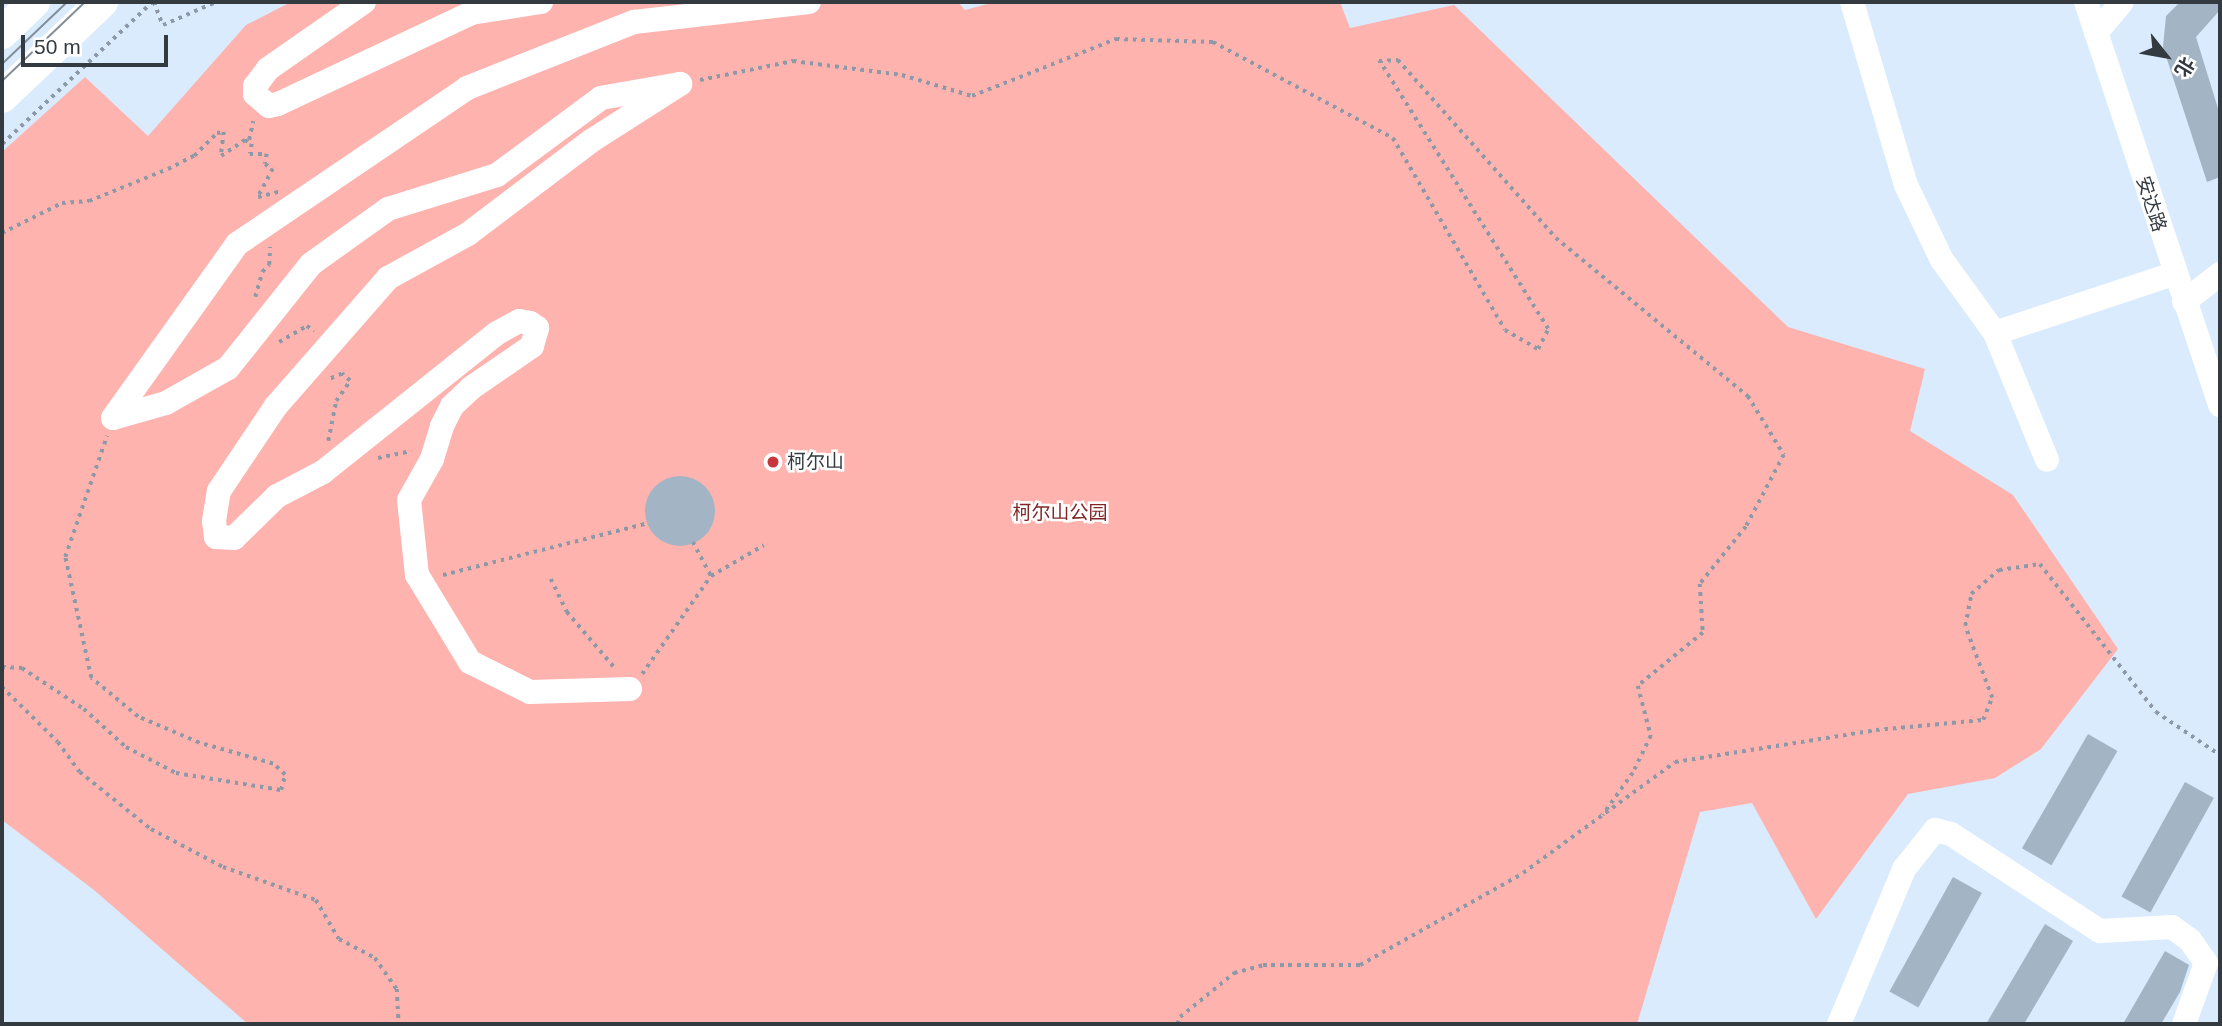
<!DOCTYPE html>
<html>
<head>
<meta charset="utf-8">
<style>
  body { margin:0 }
  #map { position:relative; width:2222px; height:1026px; overflow:hidden; background:#d9ebfd; font-family:Arial,"Noto Sans SC",sans-serif }
  div>[style] { position:absolute }
  [style*='--x'] { left:calc(var(--x)*1px); top:calc(var(--y)*1px); width:calc(var(--w)*1px); rotate:calc(var(--a)*1deg) }
  .green>* { inset:0; background:#feb3af }
  .building>* { inset:0; background:#a3b4c5; transform-origin:0 0 }
  .round { border-radius:50% }
  .path>* { height:3.5px; margin-top:-1.75px; transform-origin:0; background:repeating-linear-gradient(90deg,#8d99a6 0 3.5px,transparent 0 8.5px) }
  .minor>* { height:24px; margin:-12px; padding:0 12px; transform-origin:12px; border-radius:12px; background:#fff }
  .major>* { height:32px; margin:-16px; padding:0 16px; transform-origin:16px; border-radius:16px; background:#fff }
  .tram>* { height:2px; margin:-1px; padding:0 1px; transform-origin:1px; border-radius:1px; background:#838f9b }
  .dots>* { width:19px; height:19px; translate:-50% -50%; box-sizing:border-box; border:4px solid #fff; border-radius:50% }
  span { translate:-50% -50%; white-space:nowrap; text-align:center; line-height:1.15; -webkit-text-stroke:5px #fff; paint-order:stroke }
  .street-label { font-size:19px; color:#333a40 }
  .poi-label { font-size:19px; color:#333a40 }
  .left { translate:0 -50%; text-align:left }
  .park-label { font-size:19px; color:#802728 }
  .frame { position:absolute; inset:0; border:4px solid #333a40; pointer-events:none }
  .north { position:absolute; left:2131px; top:21px; width:70px; height:70px; -webkit-text-stroke:5px #fff; paint-order:stroke; rotate:121deg; font-size:19px; font-weight:700; line-height:28px; text-align:center; color:#333a40 }
  .north::after { content:''; display:block; margin:auto; width:24px; height:32px; background:#333a40; clip-path:polygon(50% 0,100% 100%,50% 72%,0 100%) }
  .scale { position:absolute; left:21px; top:35px; width:147px; height:32px; box-sizing:border-box; border:4px solid #333a40; border-top:0; padding-left:9px; font-size:21px; line-height:24px; white-space:nowrap; color:#333a40; -webkit-text-stroke:5px #fff; paint-order:stroke }
</style>
</head>
<body>
<div id="map">
  <div class="green">
    <div style="clip-path:polygon(291px 2px,958px 2px,965px 10px,995px 2px,1340px 2px,1350px 28px,1454px 5px,1788px 327px,1925px 369px,1910px 431px,2013px 495px,2118px 649px,2041px 749px,1995px 778px,1908px 794px,1816px 919px,1752px 803px,1700px 812px,1637px 1024px,248px 1024px,94px 890px,2px 820px,2px 152px,85px 77px,148px 136px,246px 25px)"></div>
  </div>
  <div class="building">
    <div style="clip-path:polygon(2180px 2px,2220px 2px,2220px 10px,2196px 37px,2220px 115px,2220px 177px,2207px 182px,2163px 47px,2166px 16px)"></div>
    <div class="round" style="left:645px;top:476px;width:70px;height:70px"></div>
    <div style="left:2088px;top:734px;width:34px;height:132px;rotate:30deg"></div>
    <div style="left:2185px;top:782px;width:33px;height:131px;rotate:29deg"></div>
    <div style="left:1953px;top:877px;width:33px;height:131px;rotate:29deg"></div>
    <div style="clip-path:polygon(2045px 924px,2073px 941px,2024px 1024px,1986px 1024px)"></div>
    <div style="clip-path:polygon(2165px 951px,2189px 965px,2180px 992px,2161px 1024px,2123px 1024px)"></div>
  </div>
  <div class="path">
    <div style="--x:154;--y:2;--w:25;--a:69"></div>
    <div style="--x:163;--y:25;--w:58;--a:-23.5"></div>
    <div style="--x:700;--y:80;--w:95;--a:-11.5"></div>
    <div style="--x:793;--y:61;--w:110;--a:7.3"></div>
    <div style="--x:902;--y:75;--w:73;--a:16.7"></div>
    <div style="--x:972;--y:96;--w:155;--a:-21.6"></div>
    <div style="--x:1116;--y:39;--w:97;--a:1.8"></div>
    <div style="--x:1213;--y:42;--w:204;--a:28.1"></div>
    <div style="--x:1393;--y:138;--w:222;--a:59.7"></div>
    <div style="--x:1505;--y:330;--w:38;--a:30"></div>
    <div style="--x:1538;--y:349;--w:22;--a:-63"></div>
    <div style="--x:1548;--y:329;--w:317;--a:-122.2"></div>
    <div style="--x:1379;--y:61;--w:19;--a:-3"></div>
    <div style="--x:1398;--y:60;--w:238;--a:48.4"></div>
    <div style="--x:1556;--y:238;--w:249;--a:39.5"></div>
    <div style="--x:1748;--y:396;--w:69;--a:58.6"></div>
    <div style="--x:1784;--y:455;--w:81;--a:117.8"></div>
    <div style="--x:1746;--y:527;--w:73;--a:128.9"></div>
    <div style="--x:1700;--y:584;--w:49;--a:86.5"></div>
    <div style="--x:1703;--y:633;--w:84;--a:140.8"></div>
    <div style="--x:1638;--y:686;--w:52;--a:75.4"></div>
    <div style="--x:1651;--y:736;--w:41;--a:115.9"></div>
    <div style="--x:1633;--y:773;--w:52;--a:125.5"></div>
    <div style="--x:249;--y:140;--w:19;--a:-78"></div>
    <div style="--x:2;--y:144;--w:207;--a:-43.4"></div>
    <div style="--x:2;--y:233;--w:67;--a:-26.6"></div>
    <div style="--x:62;--y:203;--w:27;--a:-4"></div>
    <div style="--x:89;--y:201;--w:85;--a:-22.1"></div>
    <div style="--x:168;--y:169;--w:29;--a:-27"></div>
    <div style="--x:194;--y:156;--w:33;--a:-45"></div>
    <div style="--x:217;--y:133;--w:7;--a:-8"></div>
    <div style="--x:224;--y:132;--w:24;--a:97"></div>
    <div style="--x:221;--y:156;--w:29;--a:-34"></div>
    <div style="--x:245;--y:140;--w:8;--a:30"></div>
    <div style="--x:252;--y:144;--w:10;--a:101"></div>
    <div style="--x:250;--y:154;--w:17;--a:0"></div>
    <div style="--x:267;--y:154;--w:10;--a:101"></div>
    <div style="--x:265;--y:164;--w:9;--a:32"></div>
    <div style="--x:273;--y:169;--w:32;--a:118"></div>
    <div style="--x:258;--y:197;--w:21;--a:-14"></div>
    <div style="--x:255;--y:297;--w:26;--a:-74"></div>
    <div style="--x:262;--y:272;--w:10;--a:-45"></div>
    <div style="--x:269;--y:265;--w:18;--a:-87"></div>
    <div style="--x:279;--y:342;--w:32;--a:-30"></div>
    <div style="--x:307;--y:326;--w:9;--a:36"></div>
    <div style="--x:328;--y:441;--w:41;--a:-78.7"></div>
    <div style="--x:336;--y:401;--w:24;--a:-55"></div>
    <div style="--x:350;--y:381;--w:11;--a:-139"></div>
    <div style="--x:342;--y:374;--w:13;--a:157"></div>
    <div style="--x:378;--y:458;--w:34;--a:-12"></div>
    <div style="--x:693;--y:542;--w:38;--a:62"></div>
    <div style="--x:443;--y:575;--w:211;--a:-14.2"></div>
    <div style="--x:551;--y:579;--w:37;--a:64"></div>
    <div style="--x:567;--y:612;--w:72;--a:49.5"></div>
    <div style="--x:2;--y:667;--w:20;--a:3"></div>
    <div style="--x:22;--y:668;--w:74;--a:33.5"></div>
    <div style="--x:84;--y:709;--w:57;--a:42.1"></div>
    <div style="--x:126;--y:747;--w:56;--a:27.5"></div>
    <div style="--x:176;--y:773;--w:106;--a:9.2"></div>
    <div style="--x:281;--y:790;--w:16;--a:-75"></div>
    <div style="--x:285;--y:775;--w:16;--a:-137"></div>
    <div style="--x:273;--y:764;--w:77;--a:-164.2"></div>
    <div style="--x:199;--y:743;--w:66;--a:-156.9"></div>
    <div style="--x:138;--y:717;--w:61;--a:-140.3"></div>
    <div style="--x:91;--y:678;--w:124;--a:-102.1"></div>
    <div style="--x:65;--y:557;--w:128;--a:-70.9"></div>
    <div style="--x:642;--y:674;--w:120;--a:-54.9"></div>
    <div style="--x:711;--y:576;--w:61;--a:-30.3"></div>
    <div style="--x:2;--y:687;--w:78;--a:44.5"></div>
    <div style="--x:58;--y:742;--w:37;--a:54"></div>
    <div style="--x:80;--y:772;--w:91;--a:38.8"></div>
    <div style="--x:151;--y:829;--w:81;--a:27.8"></div>
    <div style="--x:223;--y:867;--w:99;--a:19.5"></div>
    <div style="--x:316;--y:900;--w:45;--a:59.5"></div>
    <div style="--x:339;--y:939;--w:41;--a:27.8"></div>
    <div style="--x:375;--y:958;--w:38;--a:55"></div>
    <div style="--x:397;--y:989;--w:35;--a:87"></div>
    <div style="--x:1177;--y:1024;--w:8;--a:-67"></div>
    <div style="--x:1180;--y:1017;--w:70;--a:-39.2"></div>
    <div style="--x:1234;--y:973;--w:30;--a:-15"></div>
    <div style="--x:1263;--y:965;--w:97;--a:0"></div>
    <div style="--x:1360;--y:965;--w:187;--a:-29.4"></div>
    <div style="--x:1523;--y:873;--w:188;--a:-36.1"></div>
    <div style="--x:1675;--y:762;--w:204;--a:-9"></div>
    <div style="--x:1876;--y:730;--w:107;--a:-5.3"></div>
    <div style="--x:1983;--y:720;--w:24;--a:-68"></div>
    <div style="--x:1992;--y:698;--w:77;--a:-110.6"></div>
    <div style="--x:1965;--y:626;--w:33;--a:-79"></div>
    <div style="--x:1971;--y:594;--w:37;--a:-41"></div>
    <div style="--x:1999;--y:570;--w:41;--a:-8.3"></div>
    <div style="--x:2040;--y:564;--w:188;--a:51.9"></div>
    <div style="--x:2156;--y:712;--w:77;--a:33.9"></div>
  </div>
  <div class="minor">
    <div style="--x:364;--y:2;--w:117;--a:145.1"></div>
    <div style="--x:268;--y:69;--w:21;--a:127"></div>
    <div style="--x:255;--y:86;--w:8;--a:90"></div>
    <div style="--x:255;--y:94;--w:18;--a:41"></div>
    <div style="--x:269;--y:106;--w:9;--a:-13"></div>
    <div style="--x:278;--y:104;--w:213;--a:-25.2"></div>
    <div style="--x:471;--y:13;--w:71;--a:-8.9"></div>
    <div style="--x:1852;--y:2;--w:191;--a:73.6"></div>
    <div style="--x:1906;--y:185;--w:83;--a:64.4"></div>
    <div style="--x:1942;--y:260;--w:90;--a:54"></div>
    <div style="--x:1995;--y:333;--w:188;--a:-18.3"></div>
    <div style="--x:2086;--y:2;--w:425;--a:71.6"></div>
    <div style="--x:2096;--y:33;--w:40;--a:-50"></div>
    <div style="--x:2184;--y:302;--w:46;--a:-37.9"></div>
    <div style="--x:1995;--y:333;--w:137;--a:67.7"></div>
    <div style="--x:630;--y:689;--w:100;--a:178.3"></div>
    <div style="--x:530;--y:692;--w:67;--a:-153.4"></div>
    <div style="--x:470;--y:662;--w:102;--a:-121.3"></div>
    <div style="--x:417;--y:575;--w:75;--a:-96.1"></div>
    <div style="--x:409;--y:500;--w:47;--a:-60.7"></div>
    <div style="--x:432;--y:459;--w:34;--a:-73"></div>
    <div style="--x:442;--y:426;--w:22;--a:-63"></div>
    <div style="--x:452;--y:406;--w:26;--a:-43"></div>
    <div style="--x:471;--y:388;--w:74;--a:-34.5"></div>
    <div style="--x:532;--y:346;--w:19;--a:-74"></div>
    <div style="--x:537;--y:328;--w:9;--a:-144"></div>
    <div style="--x:530;--y:323;--w:11;--a:-170"></div>
    <div style="--x:519;--y:321;--w:25;--a:151"></div>
    <div style="--x:497;--y:333;--w:223;--a:141.4"></div>
    <div style="--x:323;--y:472;--w:52;--a:152.4"></div>
    <div style="--x:277;--y:496;--w:60;--a:135.7"></div>
    <div style="--x:234;--y:538;--w:18;--a:-177"></div>
    <div style="--x:216;--y:537;--w:16;--a:-97"></div>
    <div style="--x:214;--y:521;--w:30;--a:-81"></div>
    <div style="--x:219;--y:491;--w:102;--a:-56.2"></div>
    <div style="--x:276;--y:406;--w:170;--a:-48.8"></div>
    <div style="--x:388;--y:278;--w:91;--a:-28.8"></div>
    <div style="--x:468;--y:234;--w:154;--a:-37.1"></div>
    <div style="--x:591;--y:141;--w:106;--a:-32.6"></div>
    <div style="--x:680;--y:84;--w:80;--a:170"></div>
    <div style="--x:601;--y:98;--w:129;--a:143.5"></div>
    <div style="--x:497;--y:175;--w:114;--a:162.7"></div>
    <div style="--x:388;--y:209;--w:95;--a:144.5"></div>
    <div style="--x:311;--y:264;--w:133;--a:128.6"></div>
    <div style="--x:228;--y:368;--w:71;--a:150.6"></div>
    <div style="--x:166;--y:403;--w:55;--a:164.2"></div>
    <div style="--x:113;--y:418;--w:214;--a:-54.5"></div>
    <div style="--x:237;--y:244;--w:278;--a:-34.1"></div>
    <div style="--x:467;--y:88;--w:180;--a:-21.6"></div>
    <div style="--x:634;--y:22;--w:176;--a:-6.5"></div>
    <div style="--x:1839;--y:1024;--w:168;--a:-67.2"></div>
    <div style="--x:1904;--y:869;--w:50;--a:-51.5"></div>
    <div style="--x:1935;--y:830;--w:16;--a:14"></div>
    <div style="--x:1951;--y:834;--w:178;--a:33.1"></div>
    <div style="--x:2100;--y:931;--w:72;--a:-3.2"></div>
    <div style="--x:2172;--y:927;--w:22;--a:36"></div>
    <div style="--x:2190;--y:940;--w:28;--a:55"></div>
    <div style="--x:2206;--y:963;--w:65;--a:109.8"></div>
  </div>
  <div class="major">
    <div style="--x:2;--y:33;--w:45;--a:-44.1"></div>
    <div style="--x:2;--y:97;--w:138;--a:-43.5"></div>
  </div>
  <div class="tram">
    <div style="--x:2;--y:64;--w:90;--a:-43.6"></div>
    <div style="--x:2;--y:81;--w:115;--a:-43.6"></div>
  </div>
  <div class="dots">
    <div style="left:773px;top:462px;background:#c6363c"></div>
  </div>
  <div class="street-label">
    <span style="left:2151px;top:204px;rotate:72deg">安达路</span>
  </div>
  <div class="poi-label">
    <span class="left" style="left:787px;top:462px">柯尔山</span>
  </div>
  <div class="park-label">
    <span style="left:1060px;top:513px">柯尔山公园</span>
  </div>
  <div class="frame"></div>
  <div class="north">北</div>
  <div class="scale">50 m</div>
</div>
</body>
</html>
